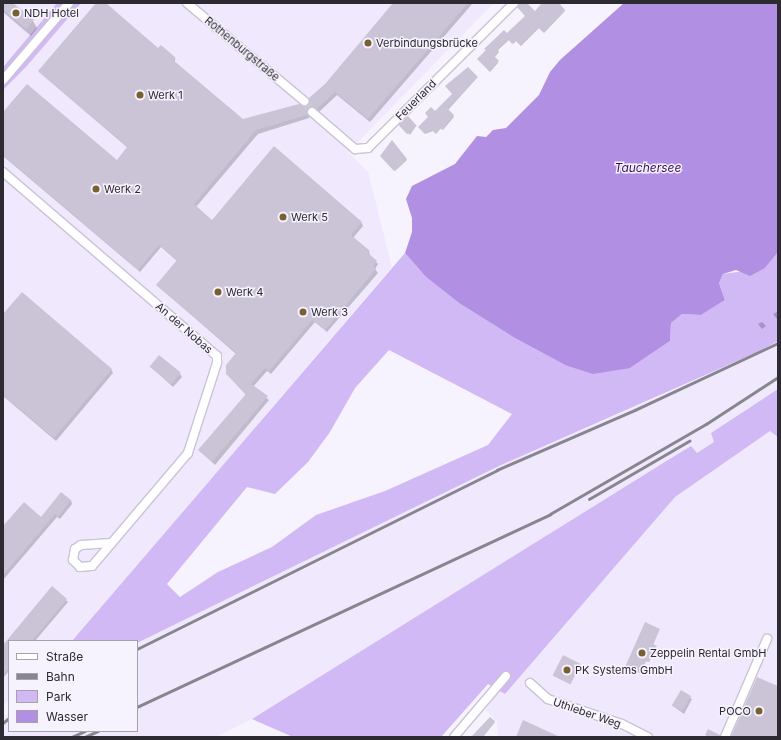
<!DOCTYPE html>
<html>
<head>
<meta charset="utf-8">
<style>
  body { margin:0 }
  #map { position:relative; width:781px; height:740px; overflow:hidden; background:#f6f2fe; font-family:Inter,sans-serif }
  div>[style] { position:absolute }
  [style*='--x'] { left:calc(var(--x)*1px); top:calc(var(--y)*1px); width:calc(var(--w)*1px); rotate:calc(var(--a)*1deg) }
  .built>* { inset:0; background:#f0e9fe }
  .green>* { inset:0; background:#d0b9f5 }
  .water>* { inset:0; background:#b18fe3 }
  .shadow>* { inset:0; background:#0003 }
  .building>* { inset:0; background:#cbc4d7; transform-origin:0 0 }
  .minor-tunnel>* { height:8px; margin-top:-4px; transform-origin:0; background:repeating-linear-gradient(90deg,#cecad5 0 8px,transparent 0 12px) }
  .roads { filter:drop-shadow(1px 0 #cac3d5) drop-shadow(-1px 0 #cac3d5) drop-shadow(0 1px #cac3d5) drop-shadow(0 -1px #cac3d5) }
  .minor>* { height:8px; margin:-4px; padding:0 4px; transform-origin:4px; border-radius:4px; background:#fff }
  .rail>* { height:2.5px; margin:-1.25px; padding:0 1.25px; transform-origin:1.25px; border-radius:1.25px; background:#88858e }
  .dots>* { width:11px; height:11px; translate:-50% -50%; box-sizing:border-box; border:2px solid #f6f2fe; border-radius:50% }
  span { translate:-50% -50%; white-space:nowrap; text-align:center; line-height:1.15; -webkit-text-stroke:3px #f6f2fe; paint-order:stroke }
  .poi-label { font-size:11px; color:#2d2a31 }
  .left { translate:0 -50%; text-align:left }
  .right { translate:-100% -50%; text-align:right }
  .street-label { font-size:11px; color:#2d2a31 }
  .water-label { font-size:12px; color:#36105a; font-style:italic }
  .frame { position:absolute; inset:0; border:4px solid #2d2a31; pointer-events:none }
  .legend { position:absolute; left:8px; top:640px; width:130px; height:92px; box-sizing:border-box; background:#f6f2fe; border:1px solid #a6a2ac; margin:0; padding:5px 7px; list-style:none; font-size:12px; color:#2d2a31 }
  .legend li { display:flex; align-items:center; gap:8px; height:20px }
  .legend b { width:20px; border:1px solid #a6a2ac }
</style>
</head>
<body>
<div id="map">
  <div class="built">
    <div style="clip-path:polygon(3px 3px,57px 3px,3px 66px)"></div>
    <div style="clip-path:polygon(81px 3px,494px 3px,348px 152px,368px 172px,392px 267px,72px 641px,9px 641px,9px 700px,3px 706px,3px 90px,26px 67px)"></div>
    <div style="clip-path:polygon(778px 341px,778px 389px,711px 433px,715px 442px,697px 453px,691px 446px,668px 460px,252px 719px,216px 737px,3px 737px,3px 718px,9px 713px,9px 731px,137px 731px,137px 643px,501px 465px,662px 395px)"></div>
    <div style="clip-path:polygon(770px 431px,778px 437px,778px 737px,498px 737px,497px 721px,485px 710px,499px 691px,505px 694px,674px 497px)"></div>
  </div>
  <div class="green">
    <div style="clip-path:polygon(57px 3px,81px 3px,26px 67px,3px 90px,3px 67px)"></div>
    <div style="clip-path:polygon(evenodd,778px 252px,778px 341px,762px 350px,501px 465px,137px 643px,137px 641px,72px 641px,405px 253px,426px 277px,459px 303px,513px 337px,565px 365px,630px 368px,670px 341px,671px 323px,682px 314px,701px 315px,725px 300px,719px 283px,723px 274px,765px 268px,778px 252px,389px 350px,512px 414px,488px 445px,385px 491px,316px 515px,272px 547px,218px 572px,180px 597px,167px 584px,247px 487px,275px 494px,308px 462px,330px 432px,355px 388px,389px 350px)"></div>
    <div style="clip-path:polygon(778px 389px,778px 437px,770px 431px,675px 497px,505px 694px,488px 684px,441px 737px,293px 737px,252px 719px,668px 460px,691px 446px,697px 453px,714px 442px,711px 433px)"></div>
  </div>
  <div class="water">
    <div style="clip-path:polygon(624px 3px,778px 3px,778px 252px,765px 268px,750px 276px,736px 270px,723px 274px,719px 283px,725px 300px,701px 315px,682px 314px,671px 323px,670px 341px,630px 368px,593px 374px,565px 365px,513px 337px,459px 303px,426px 277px,405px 253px,412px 232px,412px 218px,406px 199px,412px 186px,455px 164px,477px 136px,486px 137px,493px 130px,506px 128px,539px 95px,550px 72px,560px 60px)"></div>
  </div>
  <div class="shadow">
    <div style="clip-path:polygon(3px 3px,12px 3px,33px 21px,37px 28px,31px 36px,3px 12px)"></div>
    <div style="clip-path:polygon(97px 3px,104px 3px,159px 49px,175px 58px,175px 63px,242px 120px,309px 106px,395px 3px,473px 3px,370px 122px,337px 95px,319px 112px,310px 111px,309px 118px,258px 134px,196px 207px,212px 221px,361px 222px,363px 226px,353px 238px,369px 251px,370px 256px,378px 264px,375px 269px,378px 273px,327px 332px,315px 322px,271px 374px,267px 371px,253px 387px,269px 400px,215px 465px,199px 450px,246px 395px,227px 374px,236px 354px,157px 285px,177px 261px,161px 247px,140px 272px,3px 156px,3px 114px,117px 162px,128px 148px,39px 72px)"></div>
    <div style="clip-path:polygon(522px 3px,526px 3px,535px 12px,544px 3px,557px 3px,565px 11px,544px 33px,539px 28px,521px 46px,516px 41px,513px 44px,509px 40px,497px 51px,499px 52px,494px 58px,498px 63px,490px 72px,479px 60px,487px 51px,485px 49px,507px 35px,526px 16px)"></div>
    <div style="clip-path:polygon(477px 78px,448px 110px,454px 117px,443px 130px,441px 128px,436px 134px,433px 131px,425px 134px,420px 128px,435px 112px)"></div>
    <div style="clip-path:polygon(416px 126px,410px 135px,402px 127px)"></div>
    <div style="clip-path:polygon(395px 148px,407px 160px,395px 171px,381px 156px)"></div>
    <div style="clip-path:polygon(777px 312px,778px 318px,777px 319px,773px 314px)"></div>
    <div style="clip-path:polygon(3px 316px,111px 369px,113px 373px,56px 441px,3px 396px)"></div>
    <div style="clip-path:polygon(762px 322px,766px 326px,762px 329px,758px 324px)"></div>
    <div style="clip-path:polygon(150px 366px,180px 374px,182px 377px,173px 387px)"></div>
    <div style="clip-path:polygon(71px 500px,72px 504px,60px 519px,57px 517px,3px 580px,3px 528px,42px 518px)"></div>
    <div style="clip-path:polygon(52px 588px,68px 602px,35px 641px,9px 641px,9px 671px,3px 678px,3px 646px)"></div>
    <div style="clip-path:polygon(659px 630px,653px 645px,656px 647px,649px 662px,646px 661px,640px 673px,627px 667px)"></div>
    <div style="clip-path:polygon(681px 692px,692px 699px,684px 714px,673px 706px)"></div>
    <div style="clip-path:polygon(490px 718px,495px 722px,483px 737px,473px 737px)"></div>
    <div style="clip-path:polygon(706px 735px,719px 736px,720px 737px,707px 737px)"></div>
  </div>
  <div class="building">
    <div style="clip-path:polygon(3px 3px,13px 3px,34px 20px,26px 29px,3px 9px)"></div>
    <div style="clip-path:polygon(96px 3px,106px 3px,158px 48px,161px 45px,176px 58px,173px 60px,243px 119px,299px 104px,303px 106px,308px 105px,309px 98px,325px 84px,393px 3px,468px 3px,368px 119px,335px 92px,317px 109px,308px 108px,307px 115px,256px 130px,194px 204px,212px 220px,274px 146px,362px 222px,351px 235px,370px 251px,368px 253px,377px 261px,373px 266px,376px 269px,325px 330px,312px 320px,269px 371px,265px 368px,251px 384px,268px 396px,212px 462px,198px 450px,246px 394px,226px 374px,226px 365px,236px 353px,156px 285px,177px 260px,159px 245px,138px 270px,3px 155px,3px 112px,27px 84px,117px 160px,127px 147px,38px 71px)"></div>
    <div style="clip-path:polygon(520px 3px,527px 3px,535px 11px,542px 3px,559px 3px,565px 10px,543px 32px,538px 27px,520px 45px,515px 40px,512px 44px,508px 39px,497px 49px,499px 51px,494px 56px,499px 61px,489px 71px,477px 59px,486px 50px,484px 49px,504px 30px,507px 33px,525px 16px,517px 7px)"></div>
    <div style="clip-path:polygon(468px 67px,478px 77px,447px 108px,454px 115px,442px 130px,440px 128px,435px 133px,432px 130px,424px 133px,418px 127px,428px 117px,425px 113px,431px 107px,435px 111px,452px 94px,445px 86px)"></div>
    <div style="left:408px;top:116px;width:13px;height:13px;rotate:48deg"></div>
    <div style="clip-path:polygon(392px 140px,407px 159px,394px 171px,380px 156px)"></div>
    <div style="clip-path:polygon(22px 292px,112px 369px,54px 438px,3px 395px,3px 314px)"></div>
    <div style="left:159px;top:355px;width:28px;height:15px;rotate:39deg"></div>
    <div style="clip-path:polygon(61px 492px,71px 500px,58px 517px,55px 514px,3px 575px,3px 526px,24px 502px,41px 517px)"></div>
    <div style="clip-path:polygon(52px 586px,67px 599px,32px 641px,9px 641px,9px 668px,3px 676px,3px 645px)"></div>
    <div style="clip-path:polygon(645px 622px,660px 629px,653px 644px,657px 646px,649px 662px,645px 661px,640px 673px,625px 667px)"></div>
    <div style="left:563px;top:655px;width:20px;height:23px;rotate:27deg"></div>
    <div style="clip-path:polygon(757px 677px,778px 686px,778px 737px,731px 737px)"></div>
    <div style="left:681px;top:690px;width:12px;height:18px;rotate:31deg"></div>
    <div style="clip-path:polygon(490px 717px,495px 721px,482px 737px,471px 737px)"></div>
    <div style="clip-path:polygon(523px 720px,560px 737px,516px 737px)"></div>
    <div style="clip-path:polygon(708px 729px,720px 735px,720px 737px,705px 735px)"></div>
  </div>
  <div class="minor-tunnel">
    <div style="--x:304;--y:101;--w:14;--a:54"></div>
  </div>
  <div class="roads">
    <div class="minor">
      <div style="--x:187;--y:3;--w:153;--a:39.9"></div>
      <div style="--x:3;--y:80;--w:101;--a:-49.4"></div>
      <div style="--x:312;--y:112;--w:57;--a:40.7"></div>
      <div style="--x:355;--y:149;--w:13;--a:-4"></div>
      <div style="--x:368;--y:148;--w:206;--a:-44.8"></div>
      <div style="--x:3;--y:172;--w:282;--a:40.7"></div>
      <div style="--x:217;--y:356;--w:7;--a:90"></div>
      <div style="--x:217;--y:363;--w:95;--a:107.9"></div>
      <div style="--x:188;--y:453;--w:148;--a:130.3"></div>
      <div style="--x:92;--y:566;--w:12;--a:175"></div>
      <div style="--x:80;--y:567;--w:10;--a:-135"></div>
      <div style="--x:73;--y:560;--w:11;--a:-80"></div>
      <div style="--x:75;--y:549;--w:7;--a:-34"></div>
      <div style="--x:81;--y:545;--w:30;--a:-4"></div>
      <div style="--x:530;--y:683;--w:24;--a:42"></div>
      <div style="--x:548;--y:699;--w:78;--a:18.7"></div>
      <div style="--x:622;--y:724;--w:29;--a:27"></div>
      <div style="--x:454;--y:737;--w:80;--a:-49.6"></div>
      <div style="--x:725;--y:737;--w:107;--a:-66.8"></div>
    </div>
  </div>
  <div class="rail">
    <div style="--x:589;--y:499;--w:116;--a:-30.1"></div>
    <div style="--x:137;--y:649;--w:402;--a:-26.4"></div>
    <div style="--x:497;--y:470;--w:150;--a:-23.5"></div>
    <div style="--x:635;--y:410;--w:158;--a:-25.1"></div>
    <div style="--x:137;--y:707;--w:456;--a:-25"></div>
    <div style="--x:550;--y:514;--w:180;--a:-30"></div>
    <div style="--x:706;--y:424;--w:86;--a:-33.1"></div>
    <div style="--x:3;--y:723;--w:8;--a:-40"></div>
    <div style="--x:72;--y:737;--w:14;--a:-25"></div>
    <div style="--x:85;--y:737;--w:14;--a:-25"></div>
  </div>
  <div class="dots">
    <div style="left:16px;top:13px;background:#776131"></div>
    <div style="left:368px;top:43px;background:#776131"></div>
    <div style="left:140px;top:95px;background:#776131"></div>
    <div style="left:96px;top:189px;background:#776131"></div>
    <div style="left:283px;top:217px;background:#776131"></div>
    <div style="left:218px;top:292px;background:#776131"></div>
    <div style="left:303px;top:312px;background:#776131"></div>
    <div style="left:642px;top:653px;background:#776131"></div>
    <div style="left:567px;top:670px;background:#776131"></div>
    <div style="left:759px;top:711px;background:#776131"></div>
  </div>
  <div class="poi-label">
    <span class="left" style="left:24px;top:13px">NDH Hotel</span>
    <span class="left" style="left:376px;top:43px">Verbindungsbrücke</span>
    <span class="left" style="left:148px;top:95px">Werk 1</span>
    <span class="left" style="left:104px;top:189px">Werk 2</span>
    <span class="left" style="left:291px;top:217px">Werk 5</span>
    <span class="left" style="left:226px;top:292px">Werk 4</span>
    <span class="left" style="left:311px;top:312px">Werk 3</span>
    <span class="left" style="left:650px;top:653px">Zeppelin Rental GmbH</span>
    <span class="left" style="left:575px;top:670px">PK Systems GmbH</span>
    <span class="right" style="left:751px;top:711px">POCO</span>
  </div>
  <div class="street-label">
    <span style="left:242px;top:49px;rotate:40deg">Rothenburgstraße</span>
    <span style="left:416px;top:100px;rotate:-45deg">Feuerland</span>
    <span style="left:184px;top:328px;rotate:41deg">An der Nobas</span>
    <span style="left:587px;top:713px;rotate:19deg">Uthleber Weg</span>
  </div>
  <div class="water-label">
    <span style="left:648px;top:168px">Tauchersee</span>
  </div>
  <div class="frame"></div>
  <ul class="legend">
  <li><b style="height:5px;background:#fff"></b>Straße</li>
  <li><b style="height:5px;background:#88858e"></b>Bahn</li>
  <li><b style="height:11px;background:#d0b9f5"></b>Park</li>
  <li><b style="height:11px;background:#b18fe3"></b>Wasser</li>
  </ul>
</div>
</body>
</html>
